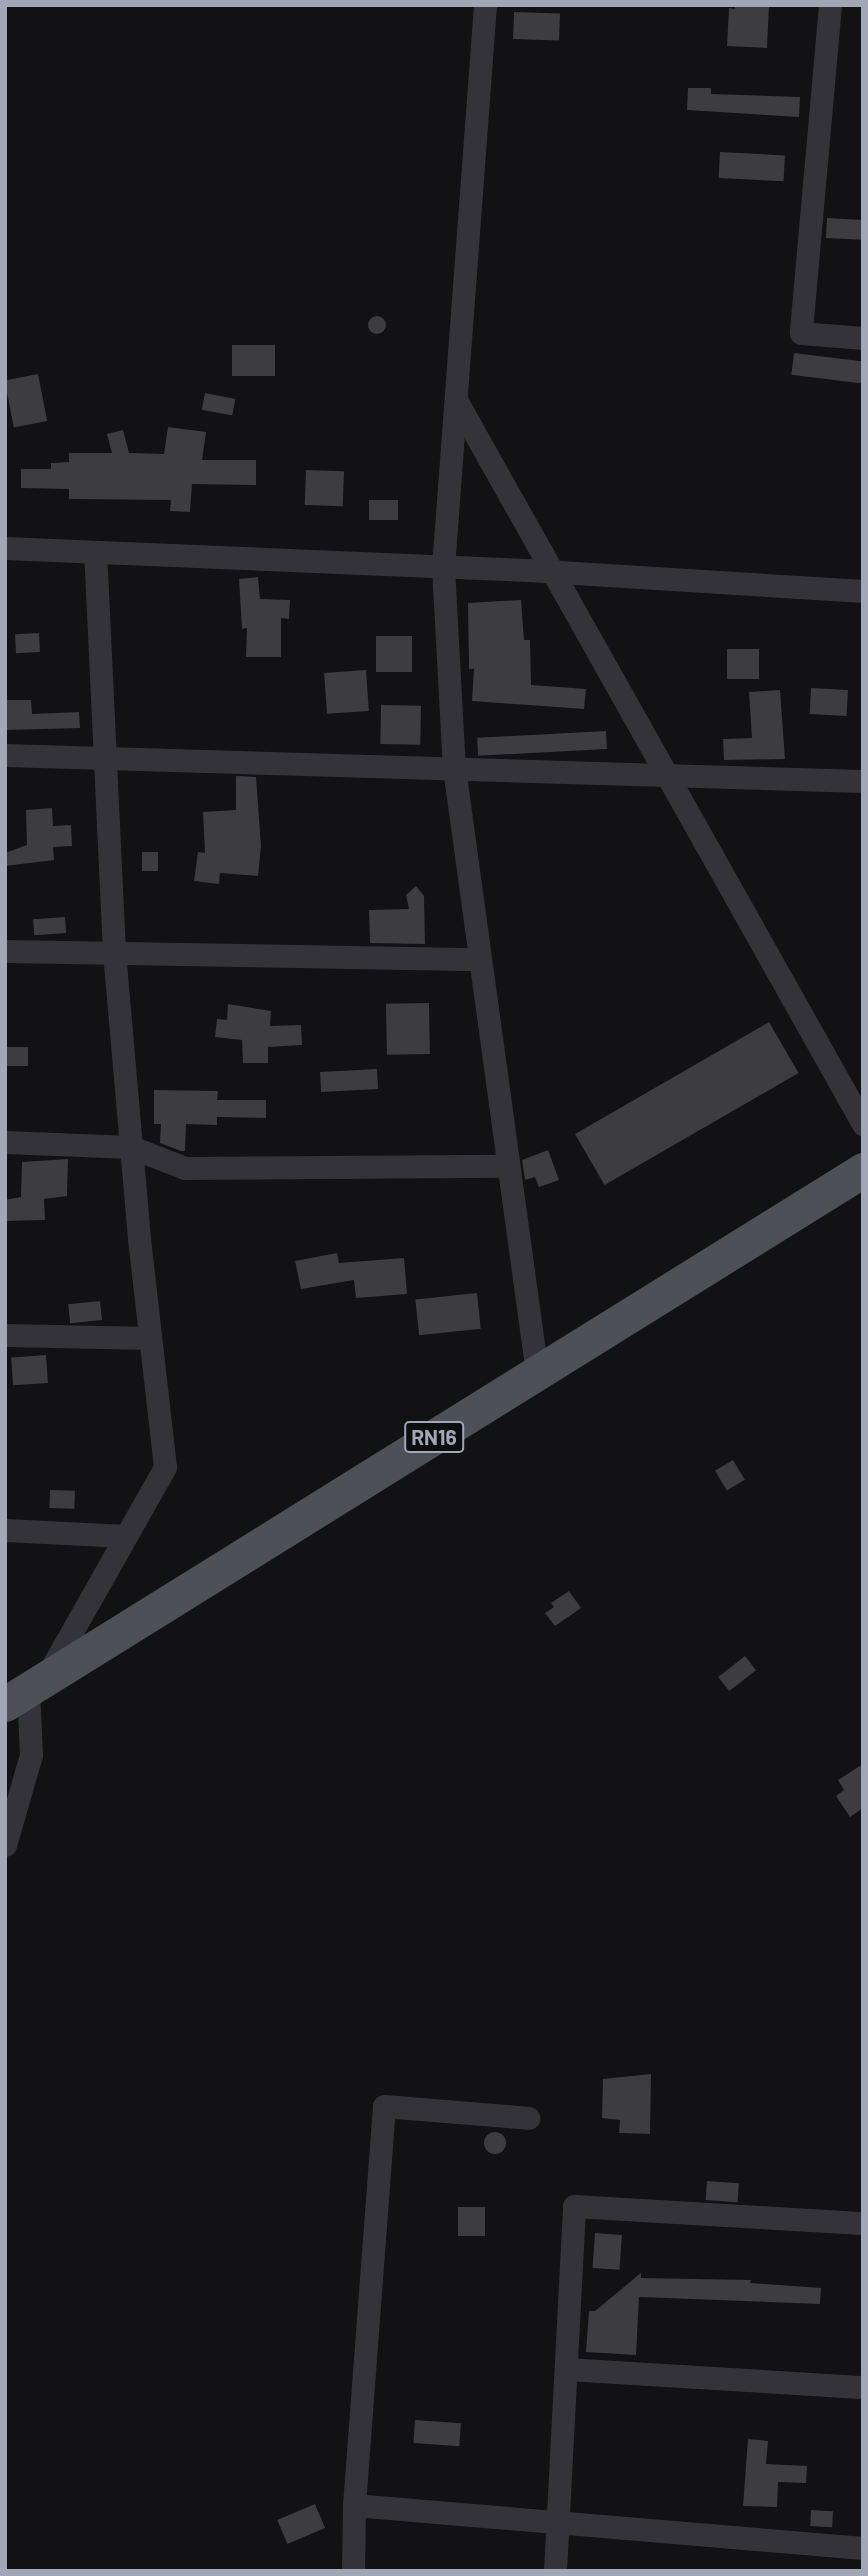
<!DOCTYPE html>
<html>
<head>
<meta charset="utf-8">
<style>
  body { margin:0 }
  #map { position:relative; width:868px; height:2576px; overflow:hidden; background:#121214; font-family:Barlow,sans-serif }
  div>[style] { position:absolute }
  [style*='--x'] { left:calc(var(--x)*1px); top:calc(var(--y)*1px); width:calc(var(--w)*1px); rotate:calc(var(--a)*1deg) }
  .building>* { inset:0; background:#3c3c41; transform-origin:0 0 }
  .round { border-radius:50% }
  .street>* { height:23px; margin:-11.5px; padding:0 11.5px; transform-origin:11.5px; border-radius:11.5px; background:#333339 }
  .primary>* { height:35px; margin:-17.5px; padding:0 17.5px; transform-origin:17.5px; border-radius:17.5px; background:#4e5058 }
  span { translate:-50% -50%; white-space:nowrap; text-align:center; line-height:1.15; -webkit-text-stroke:6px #0d0d0f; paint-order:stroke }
  .shield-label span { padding:2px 5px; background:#0d0d0f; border:2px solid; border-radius:5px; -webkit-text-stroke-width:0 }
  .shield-label { font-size:21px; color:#a2a7b5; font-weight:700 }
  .frame { position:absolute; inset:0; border:7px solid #a2a7b5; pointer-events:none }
</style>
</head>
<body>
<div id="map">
  <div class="building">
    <div style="clip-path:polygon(735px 5px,769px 5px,767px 48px,727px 46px,729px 8px,735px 9px)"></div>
    <div style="left:514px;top:12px;width:46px;height:27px;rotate:2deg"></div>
    <div style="clip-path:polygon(688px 88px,711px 88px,711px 94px,800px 97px,799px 117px,687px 110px)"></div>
    <div style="left:720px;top:152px;width:65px;height:26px;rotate:3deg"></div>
    <div style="left:827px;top:218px;width:36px;height:20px;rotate:3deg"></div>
    <div class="round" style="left:368px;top:316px;width:18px;height:18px"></div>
    <div style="left:275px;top:345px;width:31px;height:43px;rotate:90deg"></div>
    <div style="left:794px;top:353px;width:70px;height:22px;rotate:7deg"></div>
    <div style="left:38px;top:374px;width:48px;height:34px;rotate:79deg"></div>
    <div style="left:205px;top:393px;width:31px;height:17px;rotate:11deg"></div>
    <div style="clip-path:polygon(168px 427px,206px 432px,202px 460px,256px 460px,256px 485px,192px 484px,190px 512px,170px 511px,171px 500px,69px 499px,69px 489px,21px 488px,21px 469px,51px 469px,51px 463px,69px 462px,69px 453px,112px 453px,107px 434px,123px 430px,129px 453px,164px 454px)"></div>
    <div style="left:306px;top:470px;width:38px;height:35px;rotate:2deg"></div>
    <div style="left:369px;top:500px;width:29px;height:20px"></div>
    <div style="clip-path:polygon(258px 577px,260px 599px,290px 600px,289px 619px,281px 618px,281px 657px,246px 657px,247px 628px,242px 629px,239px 579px)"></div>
    <div style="clip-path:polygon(521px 600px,524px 640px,530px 640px,531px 685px,586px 689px,584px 709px,472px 701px,474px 669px,469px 669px,468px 603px)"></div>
    <div style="left:39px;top:633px;width:19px;height:24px;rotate:87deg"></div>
    <div style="left:376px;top:636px;width:36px;height:36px"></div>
    <div style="left:727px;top:649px;width:32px;height:30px"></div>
    <div style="left:366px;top:670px;width:41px;height:42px;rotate:86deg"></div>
    <div style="left:811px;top:688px;width:37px;height:26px;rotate:3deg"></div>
    <div style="clip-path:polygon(780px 690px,785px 759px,724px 760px,723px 739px,752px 738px,749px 692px)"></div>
    <div style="clip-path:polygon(5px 700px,31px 700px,32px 714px,79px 712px,80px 728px,5px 730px)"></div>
    <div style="left:381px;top:705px;width:40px;height:39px;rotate:1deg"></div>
    <div style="left:606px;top:731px;width:18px;height:129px;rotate:87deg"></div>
    <div style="clip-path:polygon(236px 776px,256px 777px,261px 846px,258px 876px,220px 873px,219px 884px,194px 881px,198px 852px,205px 853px,203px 812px,236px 810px)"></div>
    <div style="clip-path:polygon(52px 808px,53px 826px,71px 825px,72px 846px,53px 847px,54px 860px,5px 866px,5px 853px,27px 845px,26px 810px)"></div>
    <div style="left:142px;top:852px;width:16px;height:19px"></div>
    <div style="clip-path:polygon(416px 886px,424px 896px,425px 944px,370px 943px,369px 910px,409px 909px,406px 895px)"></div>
    <div style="left:65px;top:917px;width:16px;height:32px;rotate:86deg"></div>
    <div style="left:429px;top:1003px;width:51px;height:43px;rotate:89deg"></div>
    <div style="clip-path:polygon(228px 1004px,271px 1011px,270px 1026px,301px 1025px,302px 1045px,268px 1047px,268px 1063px,243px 1063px,242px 1040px,215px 1037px,217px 1019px,227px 1020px)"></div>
    <div style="left:769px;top:1022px;width:59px;height:224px;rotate:60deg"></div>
    <div style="left:5px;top:1047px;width:23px;height:19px"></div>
    <div style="left:377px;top:1069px;width:20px;height:57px;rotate:87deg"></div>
    <div style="clip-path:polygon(154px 1090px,218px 1091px,217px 1100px,266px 1100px,266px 1118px,217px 1117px,217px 1125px,186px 1124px,185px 1151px,181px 1151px,160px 1143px,161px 1124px,154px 1124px)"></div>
    <div style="clip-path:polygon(548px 1150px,559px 1180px,539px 1187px,535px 1177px,525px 1180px,522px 1160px)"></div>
    <div style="clip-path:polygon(68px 1159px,67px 1196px,44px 1199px,45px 1220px,5px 1221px,5px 1200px,21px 1197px,22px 1162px)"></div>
    <div style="clip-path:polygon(337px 1253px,339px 1263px,404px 1258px,407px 1294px,356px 1298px,354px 1280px,301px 1289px,295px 1261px)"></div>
    <div style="left:477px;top:1293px;width:36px;height:62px;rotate:84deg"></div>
    <div style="left:100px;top:1301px;width:19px;height:32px;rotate:84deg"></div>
    <div style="left:46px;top:1355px;width:28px;height:35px;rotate:86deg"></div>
    <div style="left:733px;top:1460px;width:23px;height:21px;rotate:59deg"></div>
    <div style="left:50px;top:1490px;width:25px;height:18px;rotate:2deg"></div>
    <div style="clip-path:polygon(569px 1591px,581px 1608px,555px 1626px,545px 1613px,554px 1607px,551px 1603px)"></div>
    <div style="left:745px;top:1656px;width:18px;height:34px;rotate:52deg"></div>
    <div style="clip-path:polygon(863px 1764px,863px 1808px,850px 1817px,836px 1796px,844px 1790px,838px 1780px)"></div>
    <div style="clip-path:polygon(651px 2074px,650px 2134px,619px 2133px,620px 2120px,602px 2118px,603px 2079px)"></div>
    <div class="round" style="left:484px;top:2132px;width:22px;height:22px"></div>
    <div style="left:707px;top:2181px;width:32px;height:19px;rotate:4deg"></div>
    <div style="left:458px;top:2207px;width:27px;height:29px"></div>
    <div style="left:595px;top:2233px;width:27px;height:35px;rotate:4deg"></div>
    <div style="clip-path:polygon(641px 2273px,641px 2278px,751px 2280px,750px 2283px,821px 2288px,820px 2304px,639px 2297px,636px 2355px,586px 2352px,589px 2311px,595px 2311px)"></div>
    <div style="left:415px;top:2420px;width:46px;height:23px;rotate:4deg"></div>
    <div style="clip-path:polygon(748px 2439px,768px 2441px,766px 2464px,807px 2466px,806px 2483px,778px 2482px,777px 2507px,743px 2506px)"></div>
    <div style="left:315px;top:2504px;width:26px;height:41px;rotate:67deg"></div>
    <div style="left:811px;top:2510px;width:22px;height:16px;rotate:3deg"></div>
  </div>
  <div class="street">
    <div style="--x:485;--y:5;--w:564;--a:94.27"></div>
    <div style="--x:443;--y:567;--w:201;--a:86.9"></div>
    <div style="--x:454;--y:768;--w:611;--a:82.19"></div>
    <div style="--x:830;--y:5;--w:329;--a:95.1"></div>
    <div style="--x:801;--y:333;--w:62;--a:4.6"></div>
    <div style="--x:456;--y:400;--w:831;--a:60.66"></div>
    <div style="--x:5;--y:548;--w:523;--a:2.41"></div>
    <div style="--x:528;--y:570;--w:336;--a:3.6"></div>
    <div style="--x:5;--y:755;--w:858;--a:1.74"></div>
    <div style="--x:5;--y:951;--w:473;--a:1"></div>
    <div style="--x:5;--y:1142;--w:126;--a:2.3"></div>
    <div style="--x:131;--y:1147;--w:58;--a:21.3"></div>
    <div style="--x:185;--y:1168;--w:321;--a:-0.4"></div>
    <div style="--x:5;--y:1335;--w:145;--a:1.2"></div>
    <div style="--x:5;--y:1530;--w:120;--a:2.9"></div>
    <div style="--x:48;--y:1674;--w:238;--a:-60.5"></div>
    <div style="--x:165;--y:1467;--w:230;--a:-96.5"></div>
    <div style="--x:139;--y:1238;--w:287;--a:-95"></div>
    <div style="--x:114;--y:952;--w:400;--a:-92.7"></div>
    <div style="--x:5;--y:1845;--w:94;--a:-73.9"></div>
    <div style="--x:31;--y:1755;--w:65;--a:-92.6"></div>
    <div style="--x:566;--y:2369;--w:298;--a:3.5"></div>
    <div style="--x:354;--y:2505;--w:511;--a:4.83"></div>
    <div style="--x:353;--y:2571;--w:66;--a:-89.1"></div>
    <div style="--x:354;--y:2505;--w:400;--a:-85.7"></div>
    <div style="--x:384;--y:2106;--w:145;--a:4.7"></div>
    <div style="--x:555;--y:2571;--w:365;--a:-87"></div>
    <div style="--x:574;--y:2206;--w:289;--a:3.4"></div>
  </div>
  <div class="primary">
    <div style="--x:5;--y:1704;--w:1011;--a:-31.9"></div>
  </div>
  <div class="shield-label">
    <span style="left:434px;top:1437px">RN16</span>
  </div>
  <div class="frame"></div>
</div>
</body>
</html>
